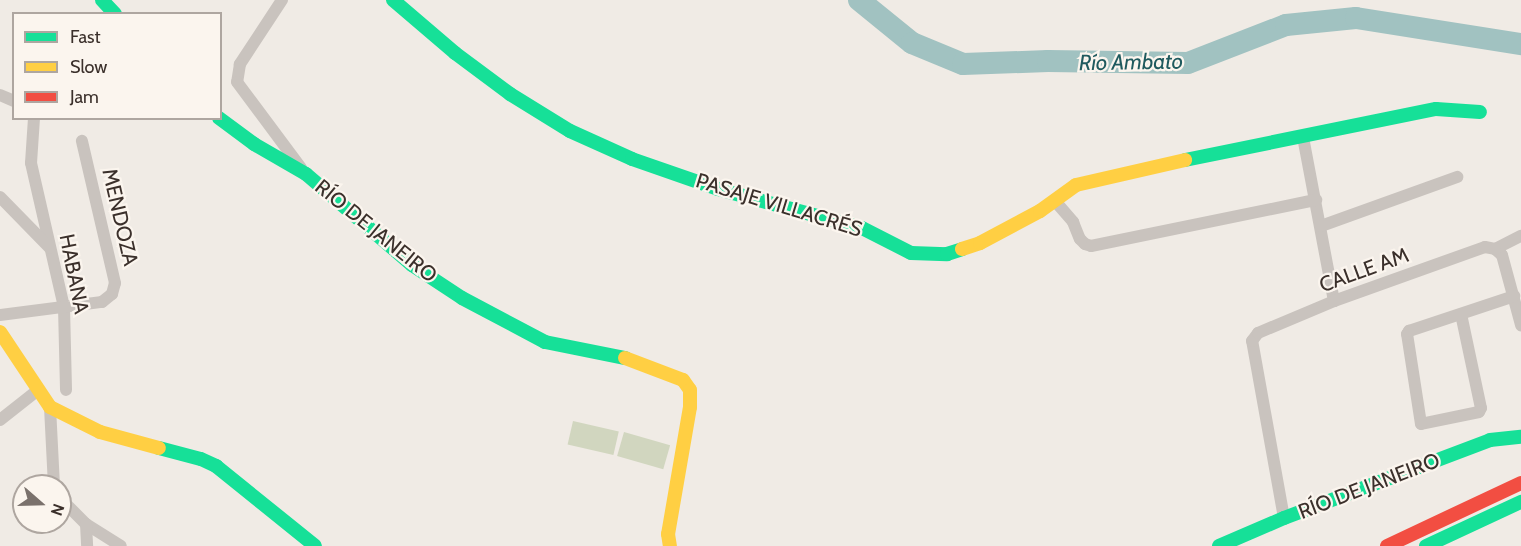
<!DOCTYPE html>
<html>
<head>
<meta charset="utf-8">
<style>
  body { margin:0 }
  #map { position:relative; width:1521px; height:546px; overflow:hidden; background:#f0ebe5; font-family:Cabin,sans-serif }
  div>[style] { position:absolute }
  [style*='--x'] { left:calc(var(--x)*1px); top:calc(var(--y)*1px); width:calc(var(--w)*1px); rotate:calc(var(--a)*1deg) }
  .green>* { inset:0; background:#d1d6bf; transform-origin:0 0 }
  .river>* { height:22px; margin:-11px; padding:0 11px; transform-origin:11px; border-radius:11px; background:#a1c2c1 }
  .street>* { height:12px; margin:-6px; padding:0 6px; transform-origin:6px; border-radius:6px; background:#c9c3be }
  .fast>* { height:14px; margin:-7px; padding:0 7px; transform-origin:7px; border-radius:7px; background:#16e098 }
  .slow>* { height:14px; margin:-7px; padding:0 7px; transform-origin:7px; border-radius:7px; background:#ffcf43 }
  .jam>* { height:14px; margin:-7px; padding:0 7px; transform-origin:7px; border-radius:7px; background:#f24e42 }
  span { translate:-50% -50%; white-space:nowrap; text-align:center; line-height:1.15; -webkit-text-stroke:4.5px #fbf5ee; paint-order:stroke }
  .street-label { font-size:21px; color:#3b302b }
  .water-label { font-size:22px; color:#1f5a5e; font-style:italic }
  .legend { position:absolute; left:12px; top:12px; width:210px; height:108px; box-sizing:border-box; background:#fbf5ee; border:2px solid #aea6a0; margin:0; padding:8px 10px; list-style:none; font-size:18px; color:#3b302b }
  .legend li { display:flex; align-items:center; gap:12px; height:30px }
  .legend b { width:30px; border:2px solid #aea6a0 }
  .north { position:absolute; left:12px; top:474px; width:60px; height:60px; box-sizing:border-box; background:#fbf5ee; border:2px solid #aea6a0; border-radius:50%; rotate:110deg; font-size:16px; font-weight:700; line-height:24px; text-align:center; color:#3b302b }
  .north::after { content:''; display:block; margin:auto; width:21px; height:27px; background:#7a716c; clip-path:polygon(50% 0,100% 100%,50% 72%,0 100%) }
</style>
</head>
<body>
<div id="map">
  <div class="green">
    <div style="left:573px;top:421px;width:47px;height:24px;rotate:13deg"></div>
    <div style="left:624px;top:432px;width:48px;height:25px;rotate:16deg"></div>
  </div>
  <div class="river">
    <div style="--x:859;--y:0;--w:68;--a:39.1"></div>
    <div style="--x:912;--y:43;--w:55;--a:22.4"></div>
    <div style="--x:963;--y:64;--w:85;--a:-2"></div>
    <div style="--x:1048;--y:61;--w:140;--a:0.8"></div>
    <div style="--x:1188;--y:63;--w:105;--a:-21.2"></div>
    <div style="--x:1286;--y:25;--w:70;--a:-5.7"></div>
    <div style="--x:1356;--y:18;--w:167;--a:9"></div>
  </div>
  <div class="street">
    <div style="--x:282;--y:0;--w:77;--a:123.3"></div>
    <div style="--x:240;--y:64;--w:18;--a:99"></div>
    <div style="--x:237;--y:82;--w:107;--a:53.3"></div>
    <div style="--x:0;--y:95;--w:15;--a:23"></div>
    <div style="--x:34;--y:118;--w:45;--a:93.8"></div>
    <div style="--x:31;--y:163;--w:148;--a:77.1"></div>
    <div style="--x:64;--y:307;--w:83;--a:88.6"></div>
    <div style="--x:1303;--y:137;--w:167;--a:79.3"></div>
    <div style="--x:0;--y:197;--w:71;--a:45.6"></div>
    <div style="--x:1055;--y:201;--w:28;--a:49"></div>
    <div style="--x:1073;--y:222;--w:18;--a:68"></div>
    <div style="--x:1080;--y:239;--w:7;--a:45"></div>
    <div style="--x:1085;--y:244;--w:6;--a:18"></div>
    <div style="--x:1091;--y:246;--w:230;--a:-11.6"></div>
    <div style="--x:1321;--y:226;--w:145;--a:-19.8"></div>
    <div style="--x:1495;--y:249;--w:9;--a:41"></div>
    <div style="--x:1502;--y:255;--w:73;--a:74.8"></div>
    <div style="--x:1495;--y:249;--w:29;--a:-27"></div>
    <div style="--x:1461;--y:314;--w:96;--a:78"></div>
    <div style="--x:1481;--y:408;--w:4;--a:117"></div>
    <div style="--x:1479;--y:412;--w:59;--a:168.3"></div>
    <div style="--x:1421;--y:424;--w:91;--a:-98.8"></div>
    <div style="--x:1407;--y:334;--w:4;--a:-56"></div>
    <div style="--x:1409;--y:331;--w:111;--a:-18.4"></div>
    <div style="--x:0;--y:315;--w:103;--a:-7.3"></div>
    <div style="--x:102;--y:302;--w:13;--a:-39"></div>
    <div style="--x:112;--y:294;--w:11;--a:-75"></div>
    <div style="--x:115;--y:283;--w:146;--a:-103.1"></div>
    <div style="--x:50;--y:407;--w:79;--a:87.1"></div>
    <div style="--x:0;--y:420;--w:48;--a:-38.3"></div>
    <div style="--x:60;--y:498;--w:37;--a:45"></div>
    <div style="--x:86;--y:524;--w:41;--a:32.2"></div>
    <div style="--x:1284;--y:518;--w:180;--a:-100.2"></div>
    <div style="--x:1252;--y:341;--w:10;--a:-53"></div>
    <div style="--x:1258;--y:333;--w:82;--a:-22.8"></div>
    <div style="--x:1334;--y:301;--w:160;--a:-19.7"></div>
    <div style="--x:1485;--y:247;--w:10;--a:11"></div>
    <div style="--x:86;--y:524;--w:22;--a:87"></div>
  </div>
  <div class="fast">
    <div style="--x:102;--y:0;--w:19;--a:47"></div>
    <div style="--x:393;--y:0;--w:82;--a:40.5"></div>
    <div style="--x:455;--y:53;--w:69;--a:36.7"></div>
    <div style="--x:510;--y:94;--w:70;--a:31.7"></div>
    <div style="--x:570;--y:131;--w:68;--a:24.3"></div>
    <div style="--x:632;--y:159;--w:91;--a:19.2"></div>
    <div style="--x:718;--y:189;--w:149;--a:15.2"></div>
    <div style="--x:862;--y:228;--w:55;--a:27"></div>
    <div style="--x:911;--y:253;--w:36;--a:2"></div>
    <div style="--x:947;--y:254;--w:16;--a:-18"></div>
    <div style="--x:219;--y:118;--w:44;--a:36.6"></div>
    <div style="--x:254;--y:144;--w:60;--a:30"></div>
    <div style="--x:306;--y:174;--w:140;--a:40.6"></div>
    <div style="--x:412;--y:265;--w:60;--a:33.4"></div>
    <div style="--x:462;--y:298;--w:94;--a:27.9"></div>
    <div style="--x:545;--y:342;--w:82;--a:11.3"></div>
    <div style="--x:1185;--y:160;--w:256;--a:-11.5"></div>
    <div style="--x:1436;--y:109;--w:44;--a:3.9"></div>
    <div style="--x:159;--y:448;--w:43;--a:14.7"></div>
    <div style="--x:201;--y:459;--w:17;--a:25"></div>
    <div style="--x:216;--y:466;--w:127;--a:38.9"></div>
    <div style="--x:1219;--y:546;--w:71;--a:-23.3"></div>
    <div style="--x:1284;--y:518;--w:220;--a:-20.7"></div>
    <div style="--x:1490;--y:440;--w:31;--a:-6"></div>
    <div style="--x:1426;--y:546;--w:105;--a:-24.9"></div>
  </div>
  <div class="slow">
    <div style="--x:962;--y:249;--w:19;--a:-18"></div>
    <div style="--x:980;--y:243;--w:68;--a:-28.1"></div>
    <div style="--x:1040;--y:211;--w:44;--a:-35.8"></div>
    <div style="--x:1076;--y:185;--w:112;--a:-12.9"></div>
    <div style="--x:0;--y:332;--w:90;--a:56.3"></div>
    <div style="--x:50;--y:407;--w:56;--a:26.6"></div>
    <div style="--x:100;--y:432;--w:61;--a:15.2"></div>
    <div style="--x:625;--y:358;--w:62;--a:20.8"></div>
    <div style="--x:683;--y:380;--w:12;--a:55"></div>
    <div style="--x:690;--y:390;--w:17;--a:90"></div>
    <div style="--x:690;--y:407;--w:129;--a:99.8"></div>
    <div style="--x:668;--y:534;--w:12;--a:81"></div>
  </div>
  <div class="jam">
    <div style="--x:1387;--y:546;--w:148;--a:-25.2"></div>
  </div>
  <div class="street-label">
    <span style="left:779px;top:205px;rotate:17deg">PASAJE VILLACRÉS</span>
    <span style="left:120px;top:217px;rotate:77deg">MENDOZA</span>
    <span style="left:376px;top:231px;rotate:39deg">RÍO DE JANEIRO</span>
    <span style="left:1364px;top:270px;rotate:-20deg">CALLE AM</span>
    <span style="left:74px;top:274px;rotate:79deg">HABANA</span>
    <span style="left:1369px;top:486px;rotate:-21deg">RÍO DE JANEIRO</span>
  </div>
  <div class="water-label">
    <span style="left:1131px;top:62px;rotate:-1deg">Río Ambato</span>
  </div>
  <ul class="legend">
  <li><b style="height:8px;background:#16e098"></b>Fast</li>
  <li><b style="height:8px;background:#ffcf43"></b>Slow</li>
  <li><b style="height:8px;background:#f24e42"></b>Jam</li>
  </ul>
  <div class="north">N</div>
</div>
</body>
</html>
